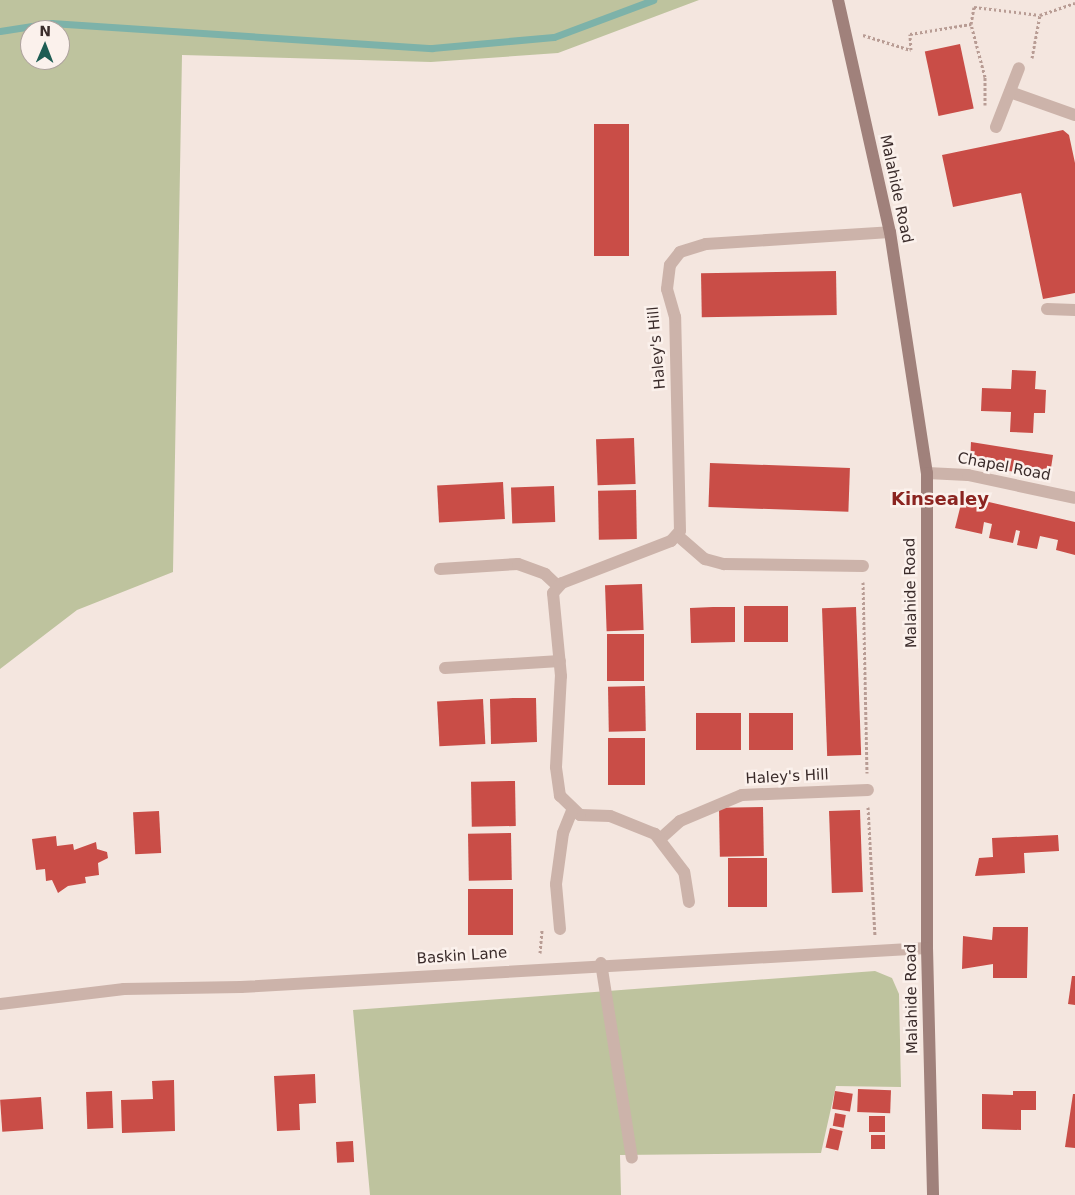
<!DOCTYPE html>
<html>
<head>
<meta charset="utf-8">
<style>
  body { margin:0 }
  #map { position:relative; width:1075px; height:1195px; overflow:hidden; background:#f4e6df; font-family:"DejaVu Sans",sans-serif }
  div>[style] { position:absolute }
  [style*='--x'] { left:calc(var(--x)*1px); top:calc(var(--y)*1px); width:calc(var(--w)*1px); rotate:calc(var(--a)*1deg) }
  .green>* { inset:0; background:#bec39e }
  .stream>* { height:7px; margin:-3.5px; padding:0 3.5px; transform-origin:3.5px; border-radius:3.5px; background:#7db2a9 }
  .building>* { inset:0; background:#c94d47; transform-origin:0 0 }
  .path>* { height:3px; margin-top:-1.5px; transform-origin:0; background:repeating-linear-gradient(90deg,#b89c94 0 2.5px,transparent 0 5px) }
  .service>* { height:12px; margin:-6px; padding:0 6px; transform-origin:6px; border-radius:6px; background:#ccb3aa }
  .minor>* { height:12px; margin:-6px; padding:0 6px; transform-origin:6px; border-radius:6px; background:#ccb3aa }
  .tertiary>* { height:12px; margin:-6px; padding:0 6px; transform-origin:6px; border-radius:6px; background:#ccb3aa }
  .secondary>* { height:12px; margin:-6px; padding:0 6px; transform-origin:6px; border-radius:6px; background:#a0817b }
  span { translate:-50% -50%; white-space:nowrap; text-align:center; line-height:1.15; -webkit-text-stroke:5px #fbf1ec; paint-order:stroke }
  .street-label { font-size:15px; color:#3a2b2a }
  .quarter-label { font-size:18px; color:#8b2420; font-weight:700 }
  .north { position:absolute; left:20px; top:20px; width:50px; height:50px; box-sizing:border-box; background:#fbf1ec; border:1px solid #aea29e; border-radius:50%; rotate:1deg; font-size:14px; font-weight:700; line-height:20px; text-align:center; color:#3a2b2a }
  .north::after { content:''; display:block; margin:auto; width:18px; height:22px; background:#1e5d54; clip-path:polygon(50% 0,100% 100%,50% 72%,0 100%) }
</style>
</head>
<body>
<div id="map">
  <div class="green">
    <div style="clip-path:polygon(evenodd,0 0,699px 0,558px 53px,431px 62px,182px 55px,173px 572px,77px 610px,0 669px,0 0,30px 30px,60px 30px,60px 60px,30px 60px,30px 30px)"></div>
    <div style="clip-path:polygon(875px 971px,892px 978px,899px 994px,901px 1087px,836px 1086px,821px 1153px,620px 1155px,621px 1195px,370px 1195px,353px 1010px)"></div>
  </div>
  <div class="stream">
    <div style="--x:0;--y:31;--w:52;--a:-8.9"></div>
    <div style="--x:51;--y:23;--w:382;--a:3.8"></div>
    <div style="--x:432;--y:48;--w:122;--a:-5.2"></div>
    <div style="--x:554;--y:37;--w:106;--a:-20.5"></div>
  </div>
  <div class="building">
    <div style="left:960px;top:44px;width:66px;height:36px;rotate:78deg"></div>
    <div style="left:594px;top:124px;width:35px;height:132px"></div>
    <div style="clip-path:polygon(1063px 130px,1069px 135px,1075px 163px,1075px 293px,1043px 299px,1021px 193px,953px 207px,942px 155px)"></div>
    <div style="left:836px;top:271px;width:44px;height:135px;rotate:89deg"></div>
    <div style="clip-path:polygon(1012px 370px,1036px 371px,1035px 389px,1046px 390px,1045px 413px,1034px 413px,1033px 433px,1010px 432px,1011px 412px,981px 411px,982px 388px,1011px 389px)"></div>
    <div style="left:634px;top:438px;width:46px;height:38px;rotate:88deg"></div>
    <div style="clip-path:polygon(971px 442px,1053px 455px,1051px 468px,1043px 478px,970px 463px)"></div>
    <div style="left:710px;top:463px;width:140px;height:44px;rotate:2deg"></div>
    <div style="left:503px;top:482px;width:37px;height:66px;rotate:87deg"></div>
    <div style="left:554px;top:486px;width:36px;height:43px;rotate:88deg"></div>
    <div style="left:636px;top:490px;width:49px;height:38px;rotate:89deg"></div>
    <div style="clip-path:polygon(963px 496px,1075px 522px,1075px 555px,1056px 550px,1058px 540px,1040px 536px,1037px 549px,1017px 545px,1020px 531px,1016px 530px,1013px 543px,989px 538px,992px 524px,984px 522px,982px 534px,955px 528px)"></div>
    <div style="left:642px;top:584px;width:46px;height:37px;rotate:88deg"></div>
    <div style="left:744px;top:606px;width:44px;height:36px"></div>
    <div style="clip-path:polygon(713px 607px,735px 607px,735px 642px,691px 643px,690px 608px)"></div>
    <div style="left:856px;top:607px;width:148px;height:34px;rotate:88deg"></div>
    <div style="left:607px;top:634px;width:37px;height:47px"></div>
    <div style="left:645px;top:686px;width:45px;height:37px;rotate:89deg"></div>
    <div style="clip-path:polygon(513px 698px,536px 698px,537px 742px,491px 744px,490px 699px)"></div>
    <div style="left:483px;top:699px;width:45px;height:46px;rotate:87deg"></div>
    <div style="left:741px;top:713px;width:37px;height:45px;rotate:90deg"></div>
    <div style="left:749px;top:713px;width:44px;height:37px"></div>
    <div style="left:608px;top:738px;width:37px;height:47px"></div>
    <div style="left:515px;top:781px;width:45px;height:44px;rotate:89deg"></div>
    <div style="left:763px;top:807px;width:49px;height:44px;rotate:89deg"></div>
    <div style="left:860px;top:810px;width:82px;height:31px;rotate:88deg"></div>
    <div style="left:159px;top:811px;width:42px;height:26px;rotate:87deg"></div>
    <div style="left:511px;top:833px;width:47px;height:43px;rotate:89deg"></div>
    <div style="clip-path:polygon(1058px 835px,1059px 851px,1024px 853px,1025px 873px,975px 876px,979px 858px,993px 857px,992px 838px)"></div>
    <div style="clip-path:polygon(56px 836px,57px 846px,73px 844px,74px 850px,96px 842px,97px 849px,107px 852px,108px 858px,98px 863px,99px 875px,85px 877px,86px 883px,68px 886px,58px 893px,52px 880px,46px 881px,45px 869px,36px 870px,32px 839px)"></div>
    <div style="left:728px;top:858px;width:39px;height:49px"></div>
    <div style="left:468px;top:889px;width:45px;height:46px"></div>
    <div style="clip-path:polygon(993px 927px,1028px 927px,1027px 978px,993px 978px,993px 964px,962px 969px,963px 936px,992px 940px)"></div>
    <div style="clip-path:polygon(1072px 976px,1075px 976px,1075px 1005px,1068px 1004px)"></div>
    <div style="clip-path:polygon(315px 1074px,316px 1103px,299px 1104px,300px 1130px,277px 1131px,274px 1076px)"></div>
    <div style="clip-path:polygon(174px 1080px,175px 1131px,122px 1133px,121px 1100px,153px 1099px,152px 1081px)"></div>
    <div style="left:858px;top:1089px;width:33px;height:23px;rotate:2deg"></div>
    <div style="left:112px;top:1091px;width:37px;height:26px;rotate:88deg"></div>
    <div style="left:835px;top:1091px;width:18px;height:18px;rotate:9deg"></div>
    <div style="clip-path:polygon(1013px 1091px,1036px 1091px,1036px 1110px,1021px 1110px,1021px 1130px,982px 1129px,982px 1094px,1013px 1095px)"></div>
    <div style="clip-path:polygon(1073px 1094px,1075px 1094px,1075px 1148px,1065px 1147px)"></div>
    <div style="left:41px;top:1097px;width:32px;height:41px;rotate:86deg"></div>
    <div style="left:835px;top:1113px;width:11px;height:13px;rotate:10deg"></div>
    <div style="left:869px;top:1116px;width:16px;height:16px"></div>
    <div style="left:830px;top:1128px;width:13px;height:20px;rotate:13deg"></div>
    <div style="left:871px;top:1135px;width:14px;height:14px"></div>
    <div style="left:353px;top:1141px;width:21px;height:17px;rotate:87deg"></div>
  </div>
  <div class="path">
    <div style="--x:863;--y:35;--w:50;--a:17.4"></div>
    <div style="--x:911;--y:50;--w:16;--a:-94"></div>
    <div style="--x:910;--y:34;--w:62;--a:-9.3"></div>
    <div style="--x:1032;--y:58;--w:44;--a:-79.5"></div>
    <div style="--x:985;--y:105;--w:28;--a:-90"></div>
    <div style="--x:985;--y:77;--w:55;--a:-104.8"></div>
    <div style="--x:971;--y:24;--w:17;--a:-80"></div>
    <div style="--x:974;--y:7;--w:66;--a:6.9"></div>
    <div style="--x:1040;--y:15;--w:37;--a:-19"></div>
    <div style="--x:863;--y:582;--w:191;--a:88.8"></div>
    <div style="--x:868;--y:807;--w:128;--a:86.9"></div>
    <div style="--x:540;--y:953;--w:24;--a:-85"></div>
  </div>
  <div class="service">
    <div style="--x:601;--y:963;--w:197;--a:81"></div>
  </div>
  <div class="minor">
    <div style="--x:1010;--y:92;--w:69;--a:19.5"></div>
    <div style="--x:996;--y:127;--w:63;--a:-68.7"></div>
    <div style="--x:1047;--y:309;--w:28;--a:2"></div>
    <div style="--x:677;--y:535;--w:37;--a:41"></div>
    <div style="--x:705;--y:559;--w:20;--a:15"></div>
    <div style="--x:724;--y:564;--w:139;--a:0.8"></div>
    <div style="--x:440;--y:569;--w:78;--a:-3.7"></div>
    <div style="--x:518;--y:564;--w:29;--a:20"></div>
    <div style="--x:545;--y:574;--w:18;--a:43"></div>
    <div style="--x:445;--y:668;--w:115;--a:-3.5"></div>
    <div style="--x:660;--y:839;--w:27;--a:-42"></div>
    <div style="--x:680;--y:821;--w:67;--a:-22.8"></div>
    <div style="--x:742;--y:795;--w:126;--a:-2.3"></div>
    <div style="--x:689;--y:902;--w:30;--a:-99"></div>
    <div style="--x:684;--y:872;--w:48;--a:-127.3"></div>
    <div style="--x:655;--y:834;--w:48;--a:-158.2"></div>
    <div style="--x:610;--y:816;--w:30;--a:-178"></div>
    <div style="--x:580;--y:815;--w:28;--a:-136"></div>
    <div style="--x:560;--y:796;--w:29;--a:-98"></div>
    <div style="--x:556;--y:767;--w:91;--a:-86.9"></div>
    <div style="--x:561;--y:676;--w:83;--a:-95.5"></div>
    <div style="--x:553;--y:593;--w:13;--a:-48"></div>
    <div style="--x:562;--y:583;--w:117;--a:-21.1"></div>
    <div style="--x:671;--y:541;--w:13;--a:-48"></div>
    <div style="--x:680;--y:531;--w:214;--a:-91.3"></div>
    <div style="--x:675;--y:317;--w:29;--a:-106"></div>
    <div style="--x:667;--y:289;--w:24;--a:-83"></div>
    <div style="--x:670;--y:265;--w:16;--a:-52"></div>
    <div style="--x:680;--y:252;--w:27;--a:-17"></div>
    <div style="--x:706;--y:244;--w:184;--a:-3.7"></div>
    <div style="--x:560;--y:929;--w:45;--a:-95.1"></div>
    <div style="--x:556;--y:884;--w:51;--a:-82.2"></div>
    <div style="--x:563;--y:833;--w:24;--a:-68"></div>
  </div>
  <div class="tertiary">
    <div style="--x:927;--y:473;--w:41;--a:2.8"></div>
    <div style="--x:968;--y:475;--w:109;--a:12.1"></div>
    <div style="--x:0;--y:1004;--w:125;--a:-6.9"></div>
    <div style="--x:124;--y:989;--w:117;--a:-1"></div>
    <div style="--x:241;--y:987;--w:687;--a:-3.25"></div>
  </div>
  <div class="secondary">
    <div style="--x:838;--y:0;--w:238;--a:77.4"></div>
    <div style="--x:890;--y:232;--w:244;--a:81.3"></div>
    <div style="--x:927;--y:473;--w:475;--a:90"></div>
    <div style="--x:927;--y:948;--w:247;--a:88.6"></div>
  </div>
  <div class="street-label">
    <span style="left:896px;top:189px;rotate:78deg">Malahide Road</span>
    <span style="left:657px;top:348px;rotate:-95deg">Haley's Hill</span>
    <span style="left:1004px;top:467px;rotate:11deg">Chapel Road</span>
    <span style="left:911px;top:593px;rotate:-91deg">Malahide Road</span>
    <span style="left:787px;top:777px;rotate:-3deg">Haley's Hill</span>
    <span style="left:462px;top:956px;rotate:-4deg">Baskin Lane</span>
    <span style="left:912px;top:999px;rotate:-91deg">Malahide Road</span>
  </div>
  <div class="quarter-label">
    <span style="left:940px;top:499px">Kinsealey</span>
  </div>
  <div class="north">N</div>
</div>
</body>
</html>
